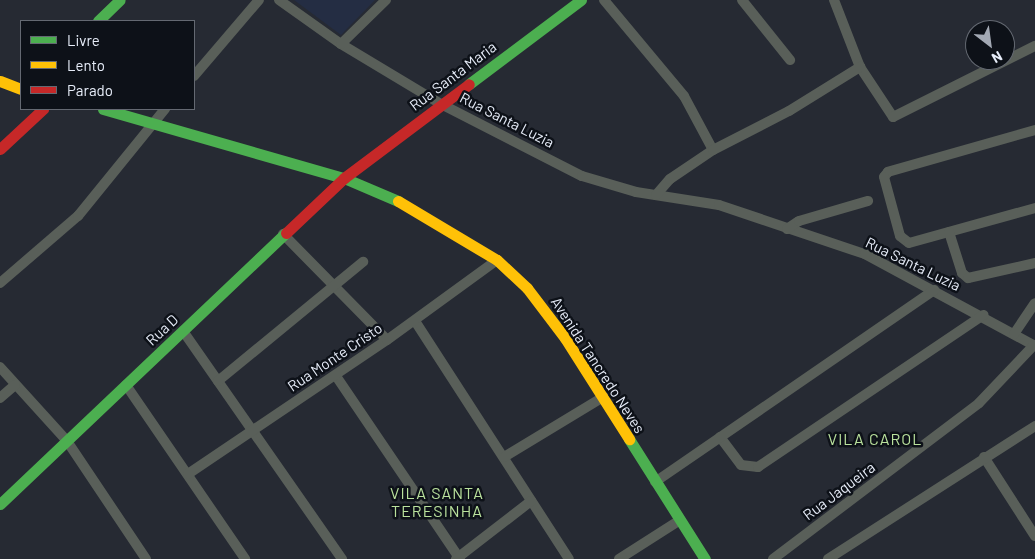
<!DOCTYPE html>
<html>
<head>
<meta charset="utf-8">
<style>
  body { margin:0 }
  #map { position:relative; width:1035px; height:559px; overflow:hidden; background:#262a33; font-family:Barlow,sans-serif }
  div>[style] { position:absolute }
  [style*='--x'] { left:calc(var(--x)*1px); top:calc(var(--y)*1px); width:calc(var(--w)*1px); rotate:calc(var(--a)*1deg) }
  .built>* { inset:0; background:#242d43 }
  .street>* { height:10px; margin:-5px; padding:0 5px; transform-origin:5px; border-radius:5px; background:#595f59 }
  .fast>* { height:11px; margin:-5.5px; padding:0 5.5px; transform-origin:5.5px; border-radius:5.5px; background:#4caf50 }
  .slow>* { height:11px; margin:-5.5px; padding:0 5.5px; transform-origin:5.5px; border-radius:5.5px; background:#ffc107 }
  .jam>* { height:11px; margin:-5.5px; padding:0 5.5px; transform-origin:5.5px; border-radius:5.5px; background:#c62828 }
  span { translate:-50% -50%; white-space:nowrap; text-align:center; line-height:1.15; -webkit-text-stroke:5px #0d1118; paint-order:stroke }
  .street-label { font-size:15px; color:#e7edf9 }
  .neighbourhood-label { font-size:16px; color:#bae29d; letter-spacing:1px }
  .legend { position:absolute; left:20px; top:20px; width:175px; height:90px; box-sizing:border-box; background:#0d1118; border:1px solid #646972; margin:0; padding:6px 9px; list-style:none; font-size:15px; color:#e7edf9 }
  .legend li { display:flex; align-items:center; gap:10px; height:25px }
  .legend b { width:25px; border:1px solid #646972 }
  .north { position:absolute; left:965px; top:20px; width:50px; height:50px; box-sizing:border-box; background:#0d1118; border:1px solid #646972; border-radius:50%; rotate:150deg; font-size:14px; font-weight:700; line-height:20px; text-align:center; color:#e7edf9 }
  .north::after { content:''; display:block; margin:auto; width:18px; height:22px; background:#a3a9b4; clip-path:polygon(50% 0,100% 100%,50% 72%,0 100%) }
</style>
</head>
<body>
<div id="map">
  <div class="built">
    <div style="clip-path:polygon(294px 0,375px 0,341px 35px)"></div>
  </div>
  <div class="street">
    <div style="--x:279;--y:0;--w:76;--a:35.4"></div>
    <div style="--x:341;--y:44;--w:117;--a:31"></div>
    <div style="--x:441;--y:104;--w:158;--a:27.1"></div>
    <div style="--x:582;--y:176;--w:56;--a:16.5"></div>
    <div style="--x:636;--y:192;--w:84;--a:8.9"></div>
    <div style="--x:719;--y:205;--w:154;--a:18.6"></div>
    <div style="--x:865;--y:254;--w:193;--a:28.4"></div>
    <div style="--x:604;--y:0;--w:125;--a:50.2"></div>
    <div style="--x:684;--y:96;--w:61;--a:61.8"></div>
    <div style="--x:742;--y:0;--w:77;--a:51.3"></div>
    <div style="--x:834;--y:0;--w:72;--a:68.8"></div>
    <div style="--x:860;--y:67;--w:60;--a:56.6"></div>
    <div style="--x:893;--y:117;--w:159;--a:-26.6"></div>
    <div style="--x:341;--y:44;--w:63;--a:-44.4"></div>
    <div style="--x:194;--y:76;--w:100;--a:-49.5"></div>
    <div style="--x:1035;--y:130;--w:153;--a:164.1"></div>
    <div style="--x:888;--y:172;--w:6;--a:129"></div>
    <div style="--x:884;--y:177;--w:61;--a:74.8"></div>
    <div style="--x:900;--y:236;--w:11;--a:38"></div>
    <div style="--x:909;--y:243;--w:131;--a:-15.5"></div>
    <div style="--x:656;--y:195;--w:21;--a:-49"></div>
    <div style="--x:670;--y:179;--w:52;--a:-34"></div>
    <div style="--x:713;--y:150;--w:85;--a:-27.2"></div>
    <div style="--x:789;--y:111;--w:84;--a:-31.8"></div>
    <div style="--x:787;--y:229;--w:14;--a:-34"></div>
    <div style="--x:799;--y:221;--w:72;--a:-16.2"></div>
    <div style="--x:949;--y:232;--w:43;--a:72.4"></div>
    <div style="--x:962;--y:273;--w:8;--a:40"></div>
    <div style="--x:968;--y:278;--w:69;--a:-12.6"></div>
    <div style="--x:283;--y:234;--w:148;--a:45.5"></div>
    <div style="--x:0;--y:283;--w:103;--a:-40.7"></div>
    <div style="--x:78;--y:216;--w:138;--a:-50.9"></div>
    <div style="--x:415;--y:321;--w:283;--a:57.1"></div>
    <div style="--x:183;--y:331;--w:278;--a:55.1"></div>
    <div style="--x:1014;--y:334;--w:37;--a:-56"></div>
    <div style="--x:0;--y:367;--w:100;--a:47.8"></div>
    <div style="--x:67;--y:441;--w:142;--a:56.2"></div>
    <div style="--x:336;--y:376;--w:221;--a:55.9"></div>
    <div style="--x:218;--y:381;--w:188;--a:-39.4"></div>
    <div style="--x:126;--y:385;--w:211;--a:55.6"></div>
    <div style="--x:0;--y:398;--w:20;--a:-41"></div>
    <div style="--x:720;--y:437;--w:35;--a:53"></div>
    <div style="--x:741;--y:465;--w:17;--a:7"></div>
    <div style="--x:758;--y:467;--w:272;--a:-34"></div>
    <div style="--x:504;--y:457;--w:116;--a:-31.2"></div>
    <div style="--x:984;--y:457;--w:94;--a:57.2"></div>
    <div style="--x:188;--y:474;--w:240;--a:-34"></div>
    <div style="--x:387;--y:340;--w:136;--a:-36"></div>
    <div style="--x:655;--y:482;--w:339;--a:-34.5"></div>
    <div style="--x:456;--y:559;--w:95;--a:-37.7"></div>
    <div style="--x:619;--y:559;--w:72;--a:-32.6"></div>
    <div style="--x:773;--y:559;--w:258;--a:-37.1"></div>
    <div style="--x:979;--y:403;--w:80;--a:-46.5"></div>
    <div style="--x:828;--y:559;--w:246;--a:-32.7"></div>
  </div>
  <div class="fast">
    <div style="--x:98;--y:21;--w:30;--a:-44"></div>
    <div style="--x:469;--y:84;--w:140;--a:-36.9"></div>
    <div style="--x:103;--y:109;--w:251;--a:16"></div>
    <div style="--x:344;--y:178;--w:59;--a:23.1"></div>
    <div style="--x:629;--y:439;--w:142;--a:57.7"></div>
    <div style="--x:0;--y:504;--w:394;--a:-43.5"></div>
  </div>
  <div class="slow">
    <div style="--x:0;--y:81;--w:22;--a:21"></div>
    <div style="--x:398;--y:201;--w:115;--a:30.8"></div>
    <div style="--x:497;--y:260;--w:41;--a:43"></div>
    <div style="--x:527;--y:288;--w:63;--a:52.8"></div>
    <div style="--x:565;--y:338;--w:120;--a:57.6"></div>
  </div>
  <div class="jam">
    <div style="--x:0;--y:149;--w:59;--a:-42.9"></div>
    <div style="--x:286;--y:233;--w:80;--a:-43.5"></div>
    <div style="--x:344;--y:178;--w:156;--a:-36.9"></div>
  </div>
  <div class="street-label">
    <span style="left:453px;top:76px;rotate:-37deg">Rua Santa Maria</span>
    <span style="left:507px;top:120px;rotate:27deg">Rua Santa Luzia</span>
    <span style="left:913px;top:264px;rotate:26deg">Rua Santa Luzia</span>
    <span style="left:162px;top:330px;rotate:-43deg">Rua D</span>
    <span style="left:335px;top:357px;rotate:-34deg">Rua Monte Cristo</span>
    <span style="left:598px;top:365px;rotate:57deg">Avenida Tancredo Neves</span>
    <span style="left:839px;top:491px;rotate:-37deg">Rua Jaqueira</span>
  </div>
  <div class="neighbourhood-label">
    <span style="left:875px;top:439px">VILA CAROL</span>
    <span style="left:437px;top:502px">VILA SANTA<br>TERESINHA</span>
  </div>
  <ul class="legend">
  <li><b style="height:6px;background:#4caf50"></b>Livre</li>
  <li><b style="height:6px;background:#ffc107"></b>Lento</li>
  <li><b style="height:6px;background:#c62828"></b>Parado</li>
  </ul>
  <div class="north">N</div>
</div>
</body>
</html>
